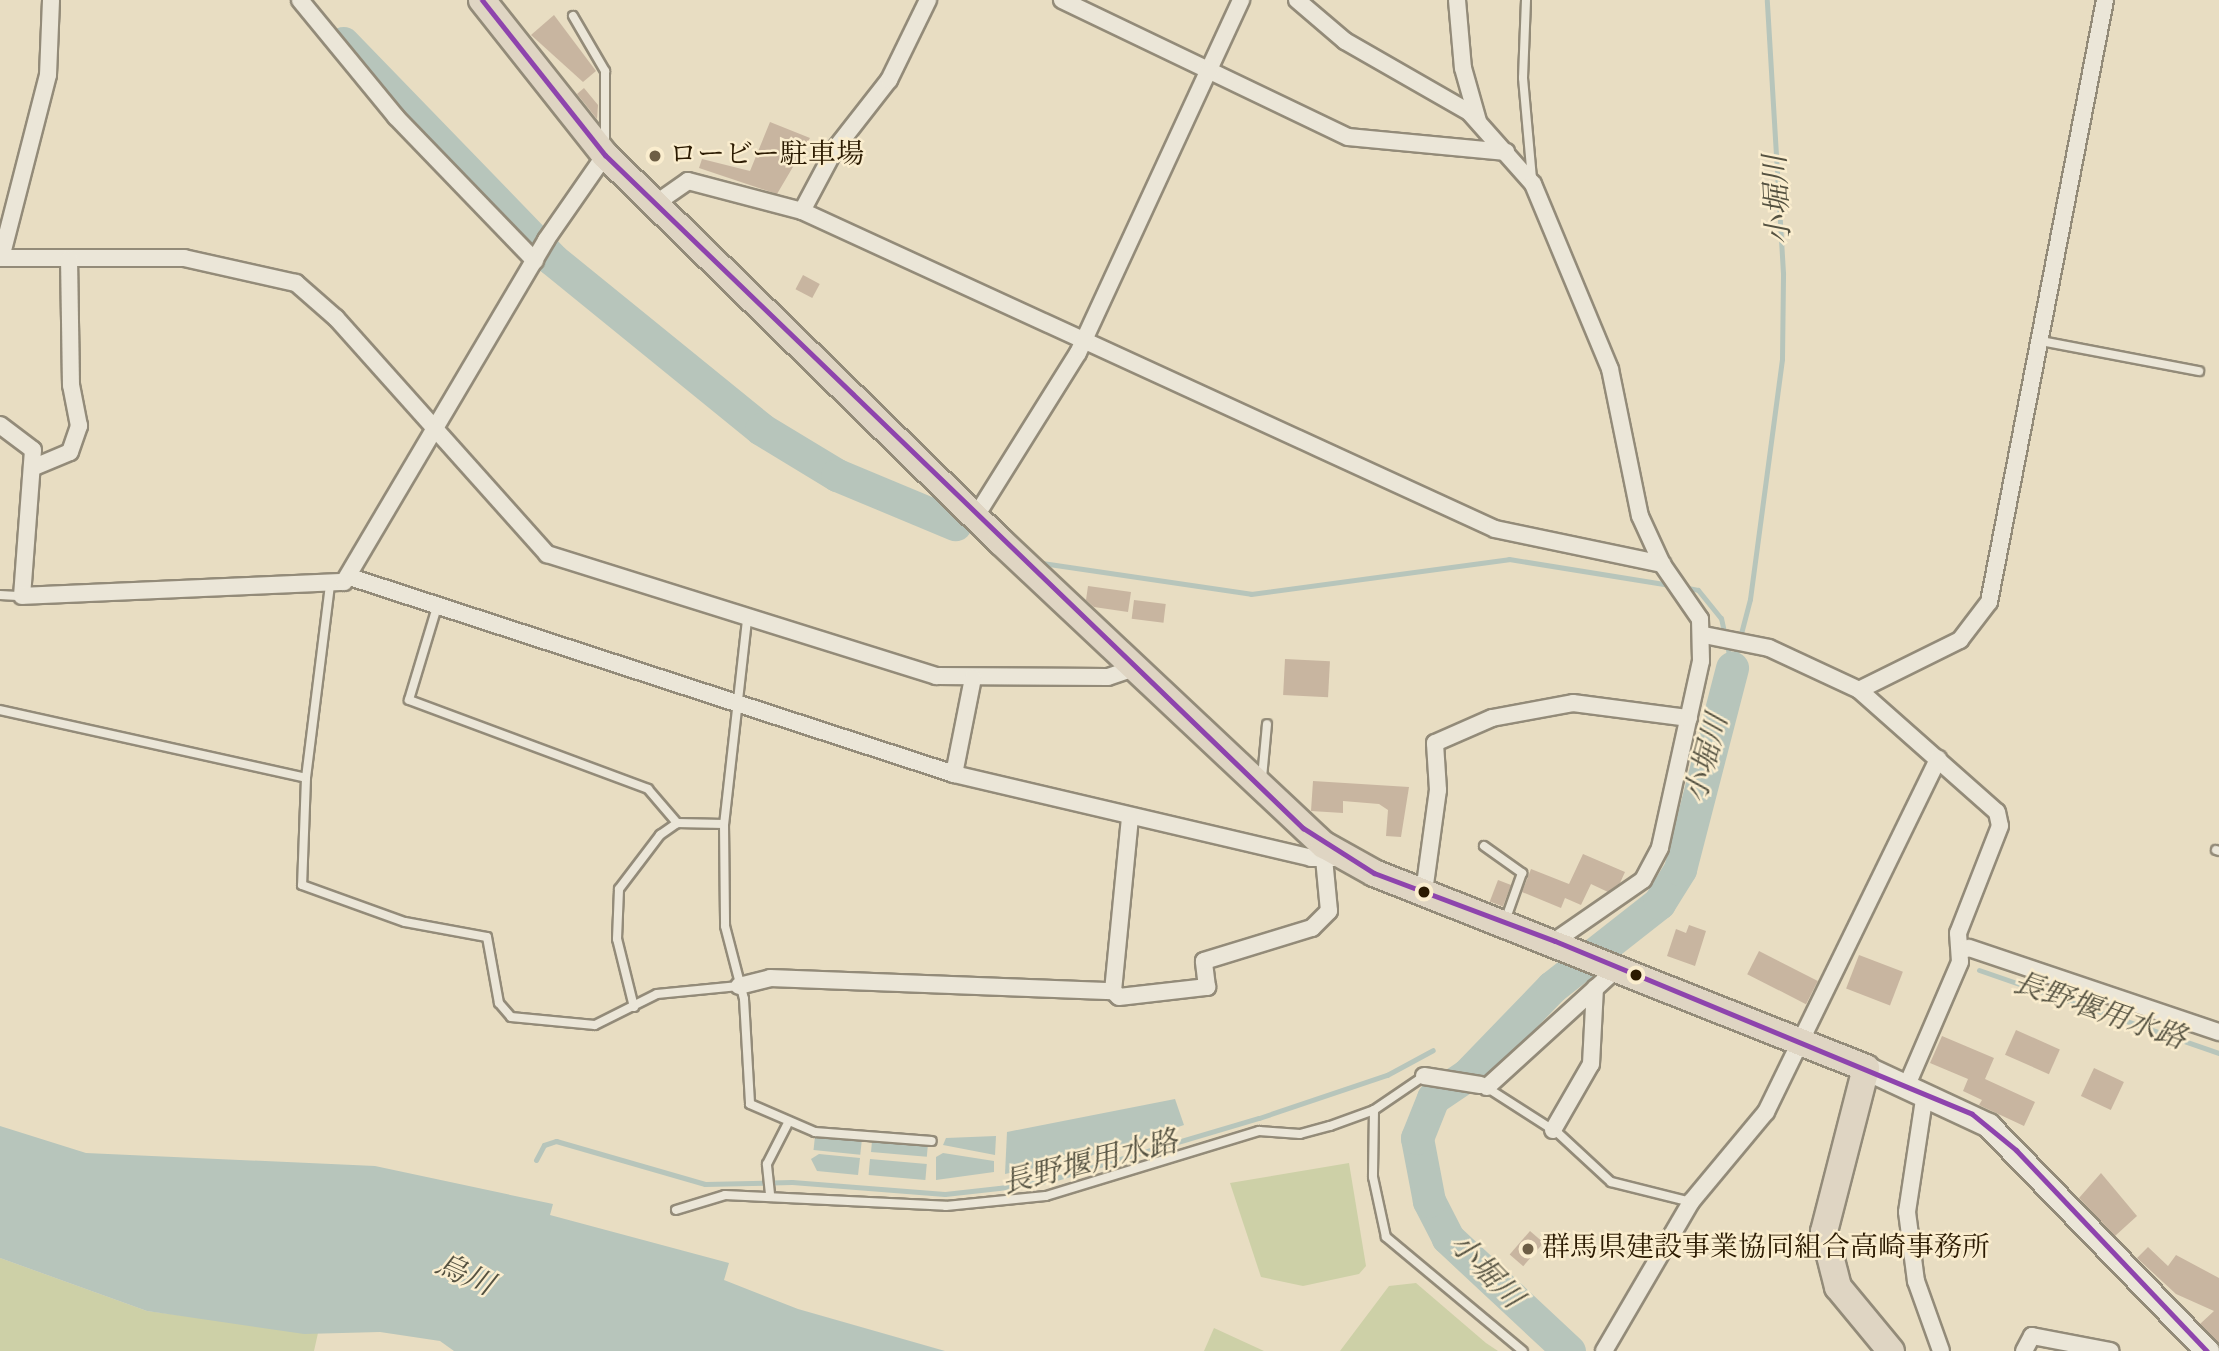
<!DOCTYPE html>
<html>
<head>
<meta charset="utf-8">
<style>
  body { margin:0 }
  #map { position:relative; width:2219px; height:1351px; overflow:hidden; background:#e8ddc2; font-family:Vollkorn,"Noto Serif JP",serif }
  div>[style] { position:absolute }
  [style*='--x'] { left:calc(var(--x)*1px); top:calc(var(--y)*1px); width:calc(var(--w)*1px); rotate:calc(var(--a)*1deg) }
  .green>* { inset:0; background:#cdd0a7 }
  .water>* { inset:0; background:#b7c5bb; transform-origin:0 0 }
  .stream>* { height:5px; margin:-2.5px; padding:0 2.5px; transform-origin:2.5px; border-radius:2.5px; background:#b7c5bb }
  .river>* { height:33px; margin:-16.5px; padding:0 16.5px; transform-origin:16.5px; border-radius:16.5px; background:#b7c5bb }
  .building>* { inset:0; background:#c8b5a0; transform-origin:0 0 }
  .roads { filter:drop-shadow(2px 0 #938b79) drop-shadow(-2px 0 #938b79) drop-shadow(0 2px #938b79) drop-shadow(0 -2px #938b79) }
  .lane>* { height:8px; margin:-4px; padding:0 4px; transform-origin:4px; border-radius:4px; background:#ebe6d8 }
  .street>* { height:16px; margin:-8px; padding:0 8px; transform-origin:8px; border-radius:8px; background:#ebe6d8 }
  .secondary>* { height:23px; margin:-11.5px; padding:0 11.5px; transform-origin:11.5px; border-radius:11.5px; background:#ebe6d8 }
  .primary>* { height:26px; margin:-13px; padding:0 13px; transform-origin:13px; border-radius:13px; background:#dfd5c3 }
  .bus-1>* { height:5px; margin:-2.5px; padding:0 2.5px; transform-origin:2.5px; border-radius:2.5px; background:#8e44ad }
  .dots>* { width:19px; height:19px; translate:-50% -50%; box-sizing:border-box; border:4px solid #faedce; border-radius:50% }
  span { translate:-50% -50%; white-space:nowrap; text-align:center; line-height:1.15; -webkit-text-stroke:5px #faedce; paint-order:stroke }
  .poi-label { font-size:28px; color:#2b1a01 }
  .left { translate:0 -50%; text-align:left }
  .water-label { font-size:30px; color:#555241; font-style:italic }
</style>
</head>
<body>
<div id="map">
  <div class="green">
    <div style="clip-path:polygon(1349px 1163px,1366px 1266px,1359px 1274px,1303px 1286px,1261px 1277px,1230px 1183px)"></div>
    <div style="clip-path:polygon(0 1258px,147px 1311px,318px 1333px,314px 1351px,0 1351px)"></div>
    <div style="clip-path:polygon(1416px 1283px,1486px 1343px,1498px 1351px,1340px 1351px,1389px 1286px)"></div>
    <div style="clip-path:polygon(1214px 1328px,1264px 1351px,1204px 1351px)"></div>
  </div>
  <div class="water">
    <div style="clip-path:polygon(1175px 1099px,1184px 1125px,1084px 1158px,1005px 1174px,1007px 1132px)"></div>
    <div style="clip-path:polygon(0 1126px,86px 1153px,375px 1166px,553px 1204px,550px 1215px,729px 1263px,724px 1280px,798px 1309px,945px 1351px,454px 1351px,440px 1341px,380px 1332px,304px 1334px,147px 1311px,0 1258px)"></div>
    <div style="left:815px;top:1136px;width:47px;height:14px;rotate:6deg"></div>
    <div style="clip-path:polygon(996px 1136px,995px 1155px,943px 1145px,946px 1138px)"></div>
    <div style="left:872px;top:1141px;width:56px;height:11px;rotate:5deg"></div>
    <div style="clip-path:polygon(943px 1153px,994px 1161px,994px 1172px,936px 1180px,936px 1157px)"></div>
    <div style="clip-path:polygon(819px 1154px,860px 1158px,858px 1175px,817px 1171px,811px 1159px)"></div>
    <div style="left:870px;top:1159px;width:57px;height:16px;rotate:5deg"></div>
  </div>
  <div class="stream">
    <div style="--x:1042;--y:563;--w:211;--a:8.4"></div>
    <div style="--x:1251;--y:594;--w:260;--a:-7.7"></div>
    <div style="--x:1509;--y:559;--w:163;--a:9.2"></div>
    <div style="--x:1683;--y:587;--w:15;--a:11"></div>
    <div style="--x:1698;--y:590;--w:36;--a:51"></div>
    <div style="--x:1721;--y:618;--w:51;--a:77.6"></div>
    <div style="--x:1733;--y:664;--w:67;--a:-75.3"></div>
    <div style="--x:1750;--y:599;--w:242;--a:-82.4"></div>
    <div style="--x:1782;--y:359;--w:86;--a:-89.3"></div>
    <div style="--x:1783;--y:273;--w:273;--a:-93.4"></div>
    <div style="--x:1979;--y:970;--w:254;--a:19.1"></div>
    <div style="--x:536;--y:1160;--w:17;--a:-62"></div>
    <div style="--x:544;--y:1145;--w:13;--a:-18"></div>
    <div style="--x:556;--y:1141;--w:155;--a:16.1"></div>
    <div style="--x:705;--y:1184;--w:87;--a:-1.3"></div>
    <div style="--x:792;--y:1182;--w:153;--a:4.5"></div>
    <div style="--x:945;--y:1194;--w:54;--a:-6.3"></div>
    <div style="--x:999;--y:1188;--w:48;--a:-8.5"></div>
    <div style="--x:1046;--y:1181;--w:222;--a:-16.5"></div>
    <div style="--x:1259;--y:1118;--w:135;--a:-18.6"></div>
    <div style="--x:1387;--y:1075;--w:52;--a:-28.5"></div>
  </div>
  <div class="river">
    <div style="--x:343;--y:43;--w:301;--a:45.9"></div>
    <div style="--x:552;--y:259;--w:269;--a:39.1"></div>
    <div style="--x:761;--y:429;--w:89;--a:31.2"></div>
    <div style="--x:837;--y:475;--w:128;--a:22.6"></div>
    <div style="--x:1569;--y:1351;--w:166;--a:-137"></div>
    <div style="--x:1448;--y:1238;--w:42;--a:-117.2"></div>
    <div style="--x:1429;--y:1201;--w:64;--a:-100.8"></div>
    <div style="--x:1417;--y:1138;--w:43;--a:-68.2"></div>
    <div style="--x:1433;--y:1098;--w:41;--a:-34.1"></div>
    <div style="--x:1467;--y:1075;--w:122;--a:-46"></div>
    <div style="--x:1552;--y:987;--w:136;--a:-38.1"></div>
    <div style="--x:1659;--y:903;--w:40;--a:-58"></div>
    <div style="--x:1680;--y:869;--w:208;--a:-75.5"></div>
  </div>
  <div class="building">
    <div style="clip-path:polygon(554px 15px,596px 71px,583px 82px,531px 35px)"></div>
    <div style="clip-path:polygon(584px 88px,598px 105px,597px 119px,577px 94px)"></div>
    <div style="clip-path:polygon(770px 122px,810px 138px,777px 194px,699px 168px,702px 159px,750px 171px)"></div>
    <div style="left:803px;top:275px;width:19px;height:16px;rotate:28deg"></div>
    <div style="clip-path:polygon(1088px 586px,1131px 592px,1128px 612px,1094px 607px,1086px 600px)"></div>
    <div style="left:1134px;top:600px;width:32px;height:19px;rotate:7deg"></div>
    <div style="left:1285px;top:659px;width:45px;height:36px;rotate:3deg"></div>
    <div style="clip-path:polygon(1313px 781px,1409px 787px,1401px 837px,1386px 836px,1388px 810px,1379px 804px,1343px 801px,1343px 813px,1311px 811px)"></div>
    <div style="clip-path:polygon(1583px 854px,1625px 872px,1620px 883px,1608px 892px,1591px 884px,1581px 905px,1565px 898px,1561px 908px,1522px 892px,1531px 869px,1569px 884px)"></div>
    <div style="left:1498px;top:880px;width:14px;height:23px;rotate:21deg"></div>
    <div style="clip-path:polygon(1689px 925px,1706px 931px,1695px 966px,1667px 956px,1676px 929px,1686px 933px)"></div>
    <div style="left:1759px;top:951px;width:66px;height:26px;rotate:27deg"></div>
    <div style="left:1859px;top:955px;width:47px;height:36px;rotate:21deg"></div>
    <div style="left:2016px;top:1030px;width:48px;height:27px;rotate:24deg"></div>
    <div style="clip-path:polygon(1942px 1036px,1994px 1058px,1985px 1079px,2035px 1102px,2024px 1126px,1979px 1105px,1982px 1100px,1963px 1091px,1968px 1079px,1930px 1063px)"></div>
    <div style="left:2094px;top:1068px;width:33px;height:31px;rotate:25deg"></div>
    <div style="clip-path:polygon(2101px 1173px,2137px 1216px,2115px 1236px,2079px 1198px)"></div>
    <div style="left:1530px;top:1231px;width:18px;height:31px;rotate:41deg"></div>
    <div style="clip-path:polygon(2148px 1247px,2168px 1266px,2176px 1255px,2219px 1278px,2219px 1345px,2200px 1324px,2214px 1311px,2176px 1294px,2137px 1258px)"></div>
  </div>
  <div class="roads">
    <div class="lane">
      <div style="--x:1526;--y:0;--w:78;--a:92.2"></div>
      <div style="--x:1523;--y:78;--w:100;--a:84.9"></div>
      <div style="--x:573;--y:16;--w:64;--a:59.8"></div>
      <div style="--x:605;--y:71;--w:73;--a:90"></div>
      <div style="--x:2041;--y:341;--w:161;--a:10.8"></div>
      <div style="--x:330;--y:585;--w:194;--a:97.1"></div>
      <div style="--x:306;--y:778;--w:107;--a:92.1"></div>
      <div style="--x:302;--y:885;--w:109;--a:19.8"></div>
      <div style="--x:405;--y:922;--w:83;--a:10.4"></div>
      <div style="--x:487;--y:937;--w:67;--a:79.7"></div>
      <div style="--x:499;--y:1003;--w:18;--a:49"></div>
      <div style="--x:511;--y:1017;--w:84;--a:5.4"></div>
      <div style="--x:595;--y:1025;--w:69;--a:-26.6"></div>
      <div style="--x:657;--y:994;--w:82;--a:-5.6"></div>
      <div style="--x:0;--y:595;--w:22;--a:3"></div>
      <div style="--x:437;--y:607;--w:97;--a:106.8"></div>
      <div style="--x:409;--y:700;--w:255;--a:20.4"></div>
      <div style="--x:648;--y:789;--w:45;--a:49.5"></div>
      <div style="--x:677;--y:823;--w:47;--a:1.2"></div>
      <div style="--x:747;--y:620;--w:205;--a:96.4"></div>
      <div style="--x:724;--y:824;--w:102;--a:89.4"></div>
      <div style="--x:725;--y:926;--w:75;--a:75.4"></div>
      <div style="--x:744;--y:999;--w:105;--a:86.7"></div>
      <div style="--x:750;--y:1104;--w:71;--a:23.3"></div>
      <div style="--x:815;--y:1132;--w:117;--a:4.4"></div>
      <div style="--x:0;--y:710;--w:313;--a:12.5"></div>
      <div style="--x:1262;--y:778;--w:54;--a:-84.7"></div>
      <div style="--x:1484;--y:846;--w:47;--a:35.4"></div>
      <div style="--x:1522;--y:873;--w:51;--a:109.5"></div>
      <div style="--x:2216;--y:850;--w:3;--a:18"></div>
      <div style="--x:634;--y:1007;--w:70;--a:-104"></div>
      <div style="--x:617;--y:939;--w:50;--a:-87.7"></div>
      <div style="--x:619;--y:889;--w:68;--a:-52.8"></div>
      <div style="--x:660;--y:835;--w:21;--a:-35"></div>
      <div style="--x:1486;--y:1087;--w:85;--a:32.6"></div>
      <div style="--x:1558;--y:1133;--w:72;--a:42.8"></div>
      <div style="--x:1611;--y:1182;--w:82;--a:14"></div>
      <div style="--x:1374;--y:1110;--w:67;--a:90.9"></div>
      <div style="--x:1373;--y:1177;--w:61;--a:77.8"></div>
      <div style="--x:1386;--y:1237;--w:178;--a:39.8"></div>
      <div style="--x:770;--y:1194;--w:30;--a:-96"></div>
      <div style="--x:767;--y:1164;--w:44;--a:-62.9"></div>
      <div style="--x:676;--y:1210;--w:51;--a:-17"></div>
      <div style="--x:725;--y:1195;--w:221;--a:2.8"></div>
      <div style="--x:946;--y:1206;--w:100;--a:-5.7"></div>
      <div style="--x:1046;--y:1196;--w:223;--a:-17"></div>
      <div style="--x:1259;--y:1131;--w:41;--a:4.2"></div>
      <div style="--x:1300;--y:1134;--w:31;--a:-15"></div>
      <div style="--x:1330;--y:1126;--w:47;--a:-20"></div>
      <div style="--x:1374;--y:1110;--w:60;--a:-34.2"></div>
    </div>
    <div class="street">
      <div style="--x:300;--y:0;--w:151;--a:50.6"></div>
      <div style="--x:396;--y:117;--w:200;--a:46"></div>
      <div style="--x:1062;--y:0;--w:317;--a:25.6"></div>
      <div style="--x:1348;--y:137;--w:159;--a:5.4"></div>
      <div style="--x:1297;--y:0;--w:63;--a:40.5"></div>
      <div style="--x:1345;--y:41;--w:143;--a:29.8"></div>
      <div style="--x:1469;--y:112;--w:96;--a:48.4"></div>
      <div style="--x:1533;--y:184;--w:200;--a:67.4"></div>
      <div style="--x:1610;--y:369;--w:150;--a:78.5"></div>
      <div style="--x:1640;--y:516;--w:53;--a:65.4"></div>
      <div style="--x:1662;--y:564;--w:67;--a:55.4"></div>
      <div style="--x:1700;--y:619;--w:42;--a:88.6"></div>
      <div style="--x:1701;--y:661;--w:191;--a:102.4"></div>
      <div style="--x:1660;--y:848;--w:36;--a:118"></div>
      <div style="--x:1643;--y:880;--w:107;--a:145.3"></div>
      <div style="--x:1457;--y:0;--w:68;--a:85"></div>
      <div style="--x:1463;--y:68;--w:55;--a:74.2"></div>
      <div style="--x:655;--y:204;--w:40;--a:-34.9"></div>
      <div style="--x:688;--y:181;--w:118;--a:14.7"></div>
      <div style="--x:802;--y:211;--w:762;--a:24.65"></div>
      <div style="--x:1495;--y:529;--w:171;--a:11.8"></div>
      <div style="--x:802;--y:211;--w:70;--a:-62"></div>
      <div style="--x:835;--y:149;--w:88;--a:-52"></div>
      <div style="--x:889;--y:80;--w:89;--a:-64"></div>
      <div style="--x:0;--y:258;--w:184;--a:0"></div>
      <div style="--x:184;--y:258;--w:115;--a:12.6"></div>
      <div style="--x:296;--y:283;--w:53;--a:41.2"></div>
      <div style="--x:336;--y:318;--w:317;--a:48.2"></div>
      <div style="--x:547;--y:554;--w:408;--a:17.4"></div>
      <div style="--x:936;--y:676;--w:172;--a:0.3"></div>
      <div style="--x:1108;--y:677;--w:28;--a:-19"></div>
      <div style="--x:1;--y:258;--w:189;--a:-75.6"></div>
      <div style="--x:48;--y:75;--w:75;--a:-87.7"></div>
      <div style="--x:0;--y:425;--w:41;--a:37.1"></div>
      <div style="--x:33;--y:450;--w:146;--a:94.3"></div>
      <div style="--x:22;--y:596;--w:322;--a:-2.5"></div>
      <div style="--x:344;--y:582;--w:397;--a:-59.4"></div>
      <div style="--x:546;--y:240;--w:103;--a:-55.2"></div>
      <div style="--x:32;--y:468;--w:41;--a:-22.8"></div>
      <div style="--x:70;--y:452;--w:28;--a:-71"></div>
      <div style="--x:79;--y:426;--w:42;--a:-101"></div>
      <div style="--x:71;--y:385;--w:126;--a:-90.9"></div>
      <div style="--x:976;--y:516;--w:192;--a:-58"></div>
      <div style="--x:1078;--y:353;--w:389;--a:-65.2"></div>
      <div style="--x:350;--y:577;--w:635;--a:18.06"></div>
      <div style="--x:954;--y:774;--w:367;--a:13.2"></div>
      <div style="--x:1311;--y:858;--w:31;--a:0"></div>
      <div style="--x:1704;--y:635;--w:66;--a:11.3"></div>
      <div style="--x:1769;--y:648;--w:99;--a:25"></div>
      <div style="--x:1859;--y:690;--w:184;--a:41.5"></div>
      <div style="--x:1997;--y:812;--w:14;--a:78"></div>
      <div style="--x:2000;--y:826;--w:115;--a:111.4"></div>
      <div style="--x:1958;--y:933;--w:29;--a:86"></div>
      <div style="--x:1960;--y:962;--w:134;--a:113.3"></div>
      <div style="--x:1859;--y:690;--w:113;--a:-26.3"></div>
      <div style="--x:1960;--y:640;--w:48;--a:-52.7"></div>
      <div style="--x:1989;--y:602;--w:613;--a:-79.09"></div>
      <div style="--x:954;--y:774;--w:98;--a:-78.8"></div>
      <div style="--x:1424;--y:892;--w:103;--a:-82.2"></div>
      <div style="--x:1438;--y:790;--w:47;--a:-93.7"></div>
      <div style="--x:1435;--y:743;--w:62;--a:-23.7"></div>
      <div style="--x:1492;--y:718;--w:82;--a:-10.5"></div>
      <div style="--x:1573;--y:703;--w:117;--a:7.4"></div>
      <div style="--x:1960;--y:951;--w:9;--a:-18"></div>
      <div style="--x:1969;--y:948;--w:264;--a:18.6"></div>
      <div style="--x:739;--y:986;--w:32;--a:-14"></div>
      <div style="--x:770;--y:978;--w:343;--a:2.2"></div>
      <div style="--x:1113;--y:991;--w:175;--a:-84.4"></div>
      <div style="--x:1113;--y:991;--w:8;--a:45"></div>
      <div style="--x:1119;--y:997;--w:89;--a:-6.5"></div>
      <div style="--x:1207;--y:987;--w:26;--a:-97"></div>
      <div style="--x:1204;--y:961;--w:113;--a:-17"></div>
      <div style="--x:1312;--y:928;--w:24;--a:-45"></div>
      <div style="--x:1329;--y:911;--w:53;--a:-95.4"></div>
      <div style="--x:1424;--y:1076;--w:57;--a:9.1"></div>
      <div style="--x:1487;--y:1087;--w:178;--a:-42.3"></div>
      <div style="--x:1925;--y:1093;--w:120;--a:98.6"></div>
      <div style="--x:1907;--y:1212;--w:70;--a:82.6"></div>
      <div style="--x:1916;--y:1281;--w:74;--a:70.3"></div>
      <div style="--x:1553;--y:1130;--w:76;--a:-60.1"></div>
      <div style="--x:1591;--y:1064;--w:76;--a:-87"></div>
      <div style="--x:1604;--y:1351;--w:173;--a:-59.7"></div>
      <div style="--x:1691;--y:1202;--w:117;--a:-50.2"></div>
      <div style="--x:1766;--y:1112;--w:393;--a:-64"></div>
      <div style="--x:2024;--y:1351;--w:17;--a:-62"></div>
      <div style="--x:2032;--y:1336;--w:80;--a:10.8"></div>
    </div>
    <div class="secondary">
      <div style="--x:1866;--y:1068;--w:135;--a:25"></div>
      <div style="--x:1988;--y:1125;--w:315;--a:45.9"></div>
    </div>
    <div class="primary">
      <div style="--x:482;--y:0;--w:198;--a:51.6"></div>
      <div style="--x:605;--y:155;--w:554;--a:44.34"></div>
      <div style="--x:1001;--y:542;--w:443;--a:43.2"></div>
      <div style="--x:1324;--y:845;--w:57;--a:29.2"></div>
      <div style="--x:1374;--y:873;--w:529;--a:21.62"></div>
      <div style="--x:1866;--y:1068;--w:169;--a:104.4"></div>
      <div style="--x:1824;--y:1232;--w:57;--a:75.7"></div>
      <div style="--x:1838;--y:1287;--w:83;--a:50.4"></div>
    </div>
  </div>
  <div class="bus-1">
    <div style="--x:482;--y:0;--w:198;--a:51.6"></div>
    <div style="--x:605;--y:155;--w:970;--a:43.96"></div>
    <div style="--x:1303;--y:828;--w:84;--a:32.4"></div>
    <div style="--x:1374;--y:873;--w:193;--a:20.6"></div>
    <div style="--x:1555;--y:941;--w:451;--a:22.5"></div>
    <div style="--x:1972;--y:1114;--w:57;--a:39.3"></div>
    <div style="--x:2016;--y:1150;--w:277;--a:46.5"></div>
  </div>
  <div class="dots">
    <div style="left:655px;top:156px;background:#6d5e45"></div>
    <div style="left:1424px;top:892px;background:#2b1a01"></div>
    <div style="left:1636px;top:975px;background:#2b1a01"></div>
    <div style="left:1528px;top:1249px;background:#6d5e45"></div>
  </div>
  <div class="poi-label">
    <span class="left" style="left:669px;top:156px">ロービー駐車場</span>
    <span class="left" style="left:1542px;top:1249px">群馬県建設事業協同組合高崎事務所</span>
  </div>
  <div class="water-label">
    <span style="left:1779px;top:200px;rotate:-93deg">小堀川</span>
    <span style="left:1708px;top:759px;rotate:-75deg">小堀川</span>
    <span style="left:2099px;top:1012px;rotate:19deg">長野堰用水路</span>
    <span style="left:1090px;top:1164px;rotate:-14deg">長野堰用水路</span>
    <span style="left:1485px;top:1272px;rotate:46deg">小堀川</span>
    <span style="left:464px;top:1276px;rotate:24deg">烏川</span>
  </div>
</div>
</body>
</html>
